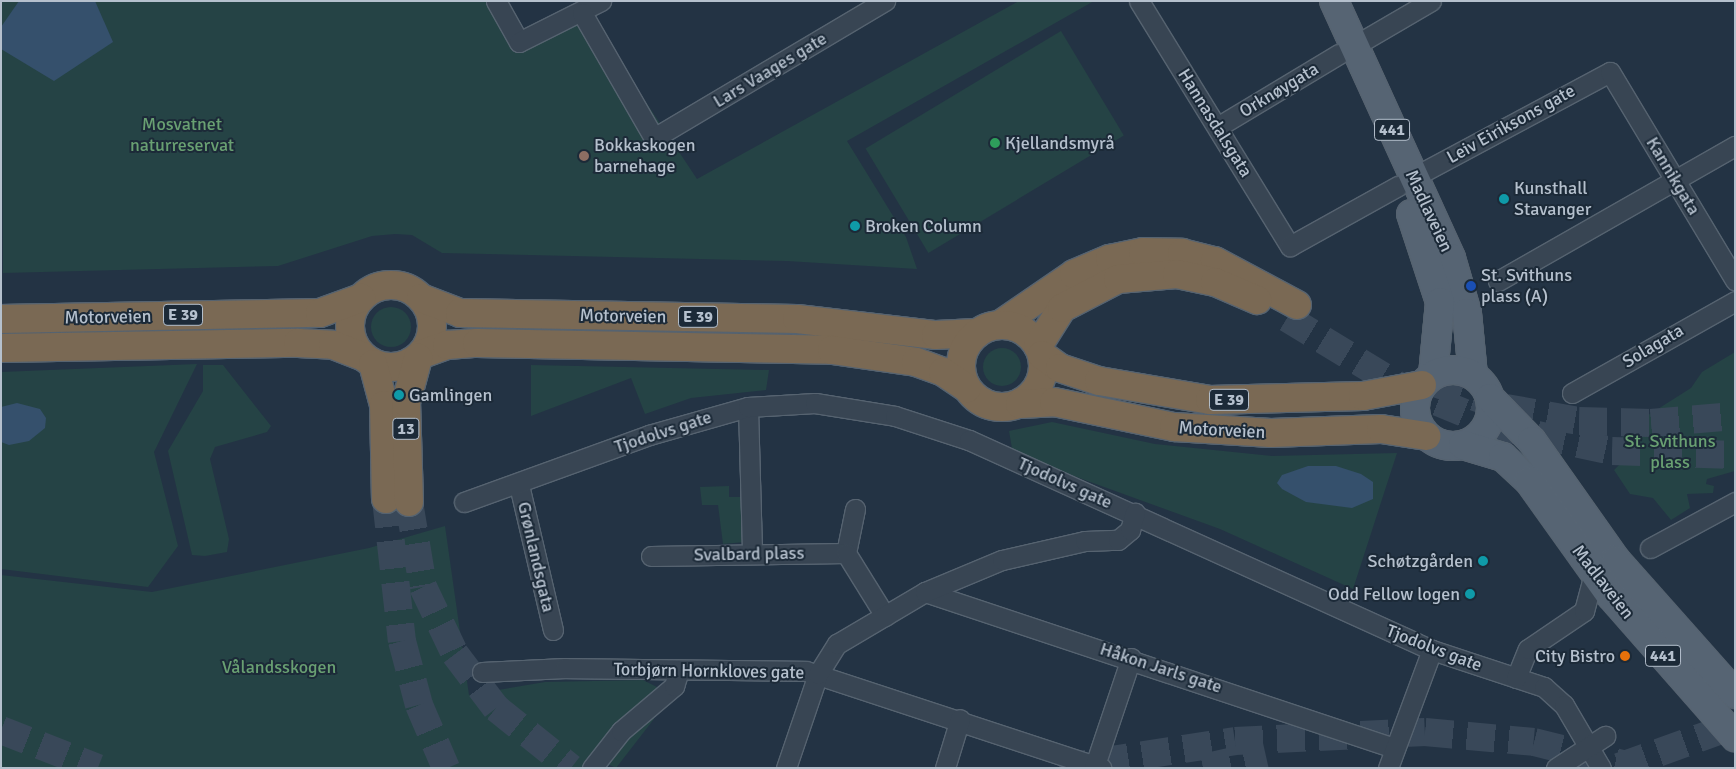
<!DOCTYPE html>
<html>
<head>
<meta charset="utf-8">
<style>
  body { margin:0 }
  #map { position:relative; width:1736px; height:769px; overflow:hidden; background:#233344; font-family:Signika,sans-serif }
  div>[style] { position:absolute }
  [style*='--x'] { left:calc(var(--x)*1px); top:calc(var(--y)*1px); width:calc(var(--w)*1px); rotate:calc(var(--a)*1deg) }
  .green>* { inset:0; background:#254345; transform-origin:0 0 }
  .round { border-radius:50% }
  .water>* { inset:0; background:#35506c }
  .highway-tunnel>* { height:28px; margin-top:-14px; transform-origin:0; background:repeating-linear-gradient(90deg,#394859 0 28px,transparent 0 42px) }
  .roads { filter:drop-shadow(1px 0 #566370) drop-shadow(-1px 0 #566370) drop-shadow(0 1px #566370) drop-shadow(0 -1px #566370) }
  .street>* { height:19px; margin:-9.5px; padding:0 9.5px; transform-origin:9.5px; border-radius:9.5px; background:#384553 }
  .primary>* { height:28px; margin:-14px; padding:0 14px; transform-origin:14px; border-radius:14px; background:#566473 }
  .primary>.ring { margin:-14px; padding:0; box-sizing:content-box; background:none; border:28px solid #566473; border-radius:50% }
  .highway>* { height:28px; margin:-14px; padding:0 14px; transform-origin:14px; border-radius:14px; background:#7a6954 }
  .highway>.ring { margin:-14px; padding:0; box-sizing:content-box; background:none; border:28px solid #7a6954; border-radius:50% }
  .dots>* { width:14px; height:14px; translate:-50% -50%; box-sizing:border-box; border:2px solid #1c2a38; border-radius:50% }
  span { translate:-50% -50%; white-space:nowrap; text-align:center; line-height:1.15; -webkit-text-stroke:4px #1c2a38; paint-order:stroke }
  .shield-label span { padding:1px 4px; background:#1c2a38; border:1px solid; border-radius:4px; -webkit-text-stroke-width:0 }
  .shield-label { font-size:16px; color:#b5c0cd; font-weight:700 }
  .street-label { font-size:18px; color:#b5c0cd }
  .park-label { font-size:18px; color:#69a072 }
  .poi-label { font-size:18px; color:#b5c0cd }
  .left { translate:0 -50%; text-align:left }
  .right { translate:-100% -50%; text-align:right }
  .frame { position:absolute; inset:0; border:2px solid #b5c0cd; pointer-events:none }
</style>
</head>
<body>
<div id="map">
  <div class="green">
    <div style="clip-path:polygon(1px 1px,497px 1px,524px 47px,590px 18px,697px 179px,1019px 1px,1094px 1px,847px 141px,906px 237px,917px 269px,787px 261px,442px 253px,412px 235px,395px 234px,372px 236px,278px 266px,3px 273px)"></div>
    <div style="left:1061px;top:31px;width:122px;height:228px;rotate:59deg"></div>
    <div class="round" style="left:371px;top:307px;width:40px;height:40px"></div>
    <div class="round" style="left:983px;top:348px;width:38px;height:38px"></div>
    <div style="clip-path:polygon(1735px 352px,1735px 471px,1707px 479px,1706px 484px,1714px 486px,1713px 493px,1687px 494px,1690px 508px,1671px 520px,1653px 498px,1630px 494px,1614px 470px,1621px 463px,1623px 431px,1691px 388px,1702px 372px)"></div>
    <div style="clip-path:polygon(197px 364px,154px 452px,178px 546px,148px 587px,1px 569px,1px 372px)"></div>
    <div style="clip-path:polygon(203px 365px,223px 365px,271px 426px,267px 432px,215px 447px,210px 459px,229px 539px,227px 552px,205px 556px,192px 555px,168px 451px,203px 391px)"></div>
    <div style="clip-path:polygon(531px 365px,769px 370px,766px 390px,691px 398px,645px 414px,631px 378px,531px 416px)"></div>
    <div style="clip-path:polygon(1052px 422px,1155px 444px,1272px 456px,1397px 453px,1353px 589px,1220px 529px,1013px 454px,1009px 431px)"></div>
    <div style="clip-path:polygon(729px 486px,729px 497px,744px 497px,745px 542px,723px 544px,718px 505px,702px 505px,700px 487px)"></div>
    <div style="clip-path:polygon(445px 526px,469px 695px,545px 682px,643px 680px,657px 687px,654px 719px,616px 768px,603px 762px,596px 768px,1px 768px,1px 575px,152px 592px,369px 548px)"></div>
  </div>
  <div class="water">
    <div style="clip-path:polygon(19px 1px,95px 1px,113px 42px,54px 81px,1px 49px,1px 27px)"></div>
    <div style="clip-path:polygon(17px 403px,40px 409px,46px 418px,45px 428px,29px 441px,9px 445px,1px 442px,1px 407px)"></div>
    <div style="clip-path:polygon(1308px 466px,1336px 466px,1361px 474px,1373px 482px,1373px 499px,1352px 508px,1306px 502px,1282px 489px,1277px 483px,1282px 475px)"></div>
  </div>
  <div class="highway-tunnel">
    <div style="--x:1287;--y:318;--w:131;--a:31.3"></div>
    <div style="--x:1399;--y:386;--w:105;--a:22.4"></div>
    <div style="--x:1496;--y:426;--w:119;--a:12.2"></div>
    <div style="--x:1612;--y:451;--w:123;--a:1.9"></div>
    <div style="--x:1435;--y:383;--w:75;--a:19.4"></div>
    <div style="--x:1506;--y:408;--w:74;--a:10.1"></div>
    <div style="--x:1579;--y:421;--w:72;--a:1.6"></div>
    <div style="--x:1651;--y:423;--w:84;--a:-4.8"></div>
    <div style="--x:386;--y:499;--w:143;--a:83.6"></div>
    <div style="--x:402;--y:641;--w:66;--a:75.1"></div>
    <div style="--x:419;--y:705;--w:69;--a:66.8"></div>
    <div style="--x:409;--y:502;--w:86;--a:80.6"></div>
    <div style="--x:423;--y:587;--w:74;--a:64.5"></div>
    <div style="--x:455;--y:654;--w:68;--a:52.8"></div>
    <div style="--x:496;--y:708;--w:96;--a:38.7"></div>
    <div style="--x:1;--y:730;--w:104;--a:21.4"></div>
    <div style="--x:1619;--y:767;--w:123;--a:-19.9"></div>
    <div style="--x:1059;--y:768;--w:178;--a:-8.7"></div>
    <div style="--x:1235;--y:741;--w:190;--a:-2.7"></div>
    <div style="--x:1425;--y:732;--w:109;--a:5.2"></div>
    <div style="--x:1534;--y:742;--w:107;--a:14"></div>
    <div style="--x:1203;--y:768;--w:64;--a:-12.7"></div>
  </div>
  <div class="roads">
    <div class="street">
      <div style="--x:496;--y:1;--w:47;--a:60.7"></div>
      <div style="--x:519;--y:42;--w:92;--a:-26.6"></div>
      <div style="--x:1139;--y:1;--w:288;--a:58.4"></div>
      <div style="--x:1290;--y:246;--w:124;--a:-29.1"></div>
      <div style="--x:582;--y:13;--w:144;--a:60.1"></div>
      <div style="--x:654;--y:138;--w:269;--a:-30.7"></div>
      <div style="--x:1354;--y:46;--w:89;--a:-30.3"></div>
      <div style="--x:1219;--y:126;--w:140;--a:-31"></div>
      <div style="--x:1414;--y:177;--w:222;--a:-28.2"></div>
      <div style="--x:1610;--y:72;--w:243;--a:59"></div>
      <div style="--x:1498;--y:281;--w:273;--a:-29.7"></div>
      <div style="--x:1572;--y:393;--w:187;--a:-29.4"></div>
      <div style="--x:748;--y:407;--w:145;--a:88.4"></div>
      <div style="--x:519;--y:485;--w:149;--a:76.8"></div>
      <div style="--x:464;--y:502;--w:197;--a:-19.9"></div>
      <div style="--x:649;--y:435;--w:103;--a:-15.8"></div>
      <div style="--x:748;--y:407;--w:67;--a:-3.4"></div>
      <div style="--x:815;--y:403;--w:81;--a:9.2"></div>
      <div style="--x:895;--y:416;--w:78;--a:18"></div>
      <div style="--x:969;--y:440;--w:508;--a:24.4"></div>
      <div style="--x:1432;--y:650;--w:118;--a:18.3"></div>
      <div style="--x:1544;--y:687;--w:27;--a:42"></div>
      <div style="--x:1564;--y:705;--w:73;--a:59.6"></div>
      <div style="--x:1650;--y:548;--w:97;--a:-28.4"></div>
      <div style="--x:846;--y:553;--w:45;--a:-78.4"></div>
      <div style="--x:651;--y:556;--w:195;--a:-0.9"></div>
      <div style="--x:846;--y:553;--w:74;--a:58.2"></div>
      <div style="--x:925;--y:592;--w:495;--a:18.4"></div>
      <div style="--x:482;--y:672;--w:83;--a:-2.8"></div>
      <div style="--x:565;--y:668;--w:241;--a:0.7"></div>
      <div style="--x:806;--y:671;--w:311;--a:18.2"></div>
      <div style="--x:1516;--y:678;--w:31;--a:-68"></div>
      <div style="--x:1528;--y:649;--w:68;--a:-34.2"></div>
      <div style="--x:1584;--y:611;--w:39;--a:-75"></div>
      <div style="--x:592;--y:768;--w:47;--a:-51.9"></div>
      <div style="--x:621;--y:731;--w:70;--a:-40.3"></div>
      <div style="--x:674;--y:686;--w:16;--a:-72"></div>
      <div style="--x:786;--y:768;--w:99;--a:-71.2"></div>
      <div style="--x:818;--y:674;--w:36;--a:-58"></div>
      <div style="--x:837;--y:644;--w:102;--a:-30.6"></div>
      <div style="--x:925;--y:592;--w:83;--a:-22.6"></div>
      <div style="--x:1002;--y:560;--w:85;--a:-12.9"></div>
      <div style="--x:1085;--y:541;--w:33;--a:-2"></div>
      <div style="--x:1118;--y:540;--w:16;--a:-40"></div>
      <div style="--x:1130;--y:530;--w:18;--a:-74"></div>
      <div style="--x:945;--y:768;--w:51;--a:-73"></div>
      <div style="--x:1094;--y:768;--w:116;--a:-71.4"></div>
      <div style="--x:1388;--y:768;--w:126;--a:-69.6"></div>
      <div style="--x:1556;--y:768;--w:59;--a:-33.1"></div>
    </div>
    <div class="primary">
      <div style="--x:1334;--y:1;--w:282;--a:65.5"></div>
      <div style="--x:1451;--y:258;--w:57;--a:73.8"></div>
      <div style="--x:1467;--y:313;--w:62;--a:84.5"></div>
      <div style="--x:1411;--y:214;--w:93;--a:71.8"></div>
      <div style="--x:1440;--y:302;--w:73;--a:95.5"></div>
      <div class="ring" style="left:1415px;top:370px;width:48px;height:48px"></div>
      <div style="--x:1490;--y:398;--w:60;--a:45.7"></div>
      <div style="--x:1532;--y:441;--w:146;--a:54.8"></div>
      <div style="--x:1616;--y:560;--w:179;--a:48.4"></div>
      <div style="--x:1463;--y:445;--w:42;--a:16.7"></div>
      <div style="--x:1503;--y:457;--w:35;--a:43"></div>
      <div style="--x:1529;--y:481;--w:141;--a:54.5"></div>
      <div style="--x:1611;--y:596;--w:188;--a:48.7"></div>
    </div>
    <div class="highway">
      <div class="ring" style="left:350px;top:285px;width:54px;height:54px"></div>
      <div style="--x:421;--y:298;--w:42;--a:21"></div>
      <div style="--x:460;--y:313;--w:337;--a:1"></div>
      <div style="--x:797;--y:319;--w:140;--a:6.6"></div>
      <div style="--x:936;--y:335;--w:41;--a:-2.8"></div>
      <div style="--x:1;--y:319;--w:319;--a:-1.1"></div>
      <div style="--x:320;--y:313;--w:44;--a:-20.1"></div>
      <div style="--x:1001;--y:324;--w:88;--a:-34.4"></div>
      <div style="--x:1074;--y:274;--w:39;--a:-23"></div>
      <div style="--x:1110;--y:259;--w:34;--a:-12"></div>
      <div style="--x:1143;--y:252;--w:39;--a:1"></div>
      <div style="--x:1182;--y:253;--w:34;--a:14"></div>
      <div style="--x:1215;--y:261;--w:93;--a:28.2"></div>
      <div class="ring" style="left:961px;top:325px;width:54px;height:54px"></div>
      <div style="--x:1038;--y:346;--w:45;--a:-57.7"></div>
      <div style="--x:1062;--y:308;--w:63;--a:-27.4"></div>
      <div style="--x:1118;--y:279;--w:59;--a:-4.8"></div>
      <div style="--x:1177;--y:274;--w:39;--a:12"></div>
      <div style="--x:1215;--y:282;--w:46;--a:23.2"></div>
      <div style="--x:1;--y:348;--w:297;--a:-1"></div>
      <div style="--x:298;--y:343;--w:35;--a:3"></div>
      <div style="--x:333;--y:345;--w:31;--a:21"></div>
      <div style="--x:422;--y:354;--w:27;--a:-20"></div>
      <div style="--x:447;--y:345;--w:30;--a:-4"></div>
      <div style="--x:477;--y:343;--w:355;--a:1.1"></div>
      <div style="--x:832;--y:350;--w:85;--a:8.1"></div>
      <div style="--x:916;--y:362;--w:29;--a:20"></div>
      <div style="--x:943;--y:372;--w:29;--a:34"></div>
      <div style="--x:1042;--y:355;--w:22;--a:36"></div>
      <div style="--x:1060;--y:368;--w:41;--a:18.4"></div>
      <div style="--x:1099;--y:381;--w:113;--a:9.7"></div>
      <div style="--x:1210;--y:400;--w:153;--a:-1.5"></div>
      <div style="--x:1363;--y:396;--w:60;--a:-10.6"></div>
      <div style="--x:373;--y:364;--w:42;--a:75"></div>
      <div style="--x:384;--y:405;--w:94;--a:88.8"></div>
      <div style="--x:1020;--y:404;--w:34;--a:-3"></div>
      <div style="--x:1054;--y:402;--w:123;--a:11.8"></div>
      <div style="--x:1174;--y:427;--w:97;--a:3.5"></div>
      <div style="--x:1271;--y:433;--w:110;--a:-2.1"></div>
      <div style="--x:1381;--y:429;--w:46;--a:8.8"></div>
      <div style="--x:409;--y:502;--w:100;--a:-91.7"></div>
      <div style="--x:406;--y:402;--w:46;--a:-74.7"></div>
    </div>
  </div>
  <div class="dots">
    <div style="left:995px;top:143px;background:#2e9e5b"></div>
    <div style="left:584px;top:156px;background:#8d6e63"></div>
    <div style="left:1504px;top:199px;background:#0f9aa8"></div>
    <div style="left:855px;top:226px;background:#0f9aa8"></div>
    <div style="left:1471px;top:286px;background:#1a4fb4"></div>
    <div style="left:399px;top:395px;background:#0f9aa8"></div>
    <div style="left:1483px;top:561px;background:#0f9aa8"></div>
    <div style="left:1470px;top:594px;background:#0f9aa8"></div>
    <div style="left:1625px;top:656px;background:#e8710a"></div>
  </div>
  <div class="shield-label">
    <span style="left:1392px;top:130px">441</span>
    <span style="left:183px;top:315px">E 39</span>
    <span style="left:698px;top:317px">E 39</span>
    <span style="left:1229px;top:400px">E 39</span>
    <span style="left:406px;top:429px">13</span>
    <span style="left:1663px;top:656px">441</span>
  </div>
  <div class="street-label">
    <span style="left:770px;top:70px;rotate:-31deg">Lars Vaages gate</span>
    <span style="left:1279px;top:90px;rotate:-31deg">Orknøygata</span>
    <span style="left:1215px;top:123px;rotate:58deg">Hannasdalsgata</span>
    <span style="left:1511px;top:124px;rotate:-29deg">Leiv Eiriksons gate</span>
    <span style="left:1673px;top:176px;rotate:59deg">Kannikgata</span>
    <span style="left:1429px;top:211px;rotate:65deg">Madlaveien</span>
    <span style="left:623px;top:316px;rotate:1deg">Motorveien</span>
    <span style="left:108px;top:317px;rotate:-1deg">Motorveien</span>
    <span style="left:1653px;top:346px;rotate:-31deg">Solagata</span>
    <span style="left:1222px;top:430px;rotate:3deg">Motorveien</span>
    <span style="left:663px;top:432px;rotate:-18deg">Tjodolvs gate</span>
    <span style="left:1065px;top:483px;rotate:24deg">Tjodolvs gate</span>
    <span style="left:749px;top:554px;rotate:-1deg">Svalbard plass</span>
    <span style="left:536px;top:557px;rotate:77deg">Grønlandsgata</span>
    <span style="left:1603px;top:582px;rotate:52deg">Madlaveien</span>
    <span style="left:1434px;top:648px;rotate:21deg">Tjodolvs gate</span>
    <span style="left:1161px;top:668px;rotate:18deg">Håkon Jarls gate</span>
    <span style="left:709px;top:671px;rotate:1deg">Torbjørn Hornkloves gate</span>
  </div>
  <div class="park-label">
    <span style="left:182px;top:135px">Mosvatnet<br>naturreservat</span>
    <span style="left:1670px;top:452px">St. Svithuns<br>plass</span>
    <span style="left:279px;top:667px">Vålandsskogen</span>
  </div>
  <div class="poi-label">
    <span class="left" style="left:1005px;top:143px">Kjellandsmyrå</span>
    <span class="left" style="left:594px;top:156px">Bokkaskogen<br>barnehage</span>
    <span class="left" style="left:1514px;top:199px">Kunsthall<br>Stavanger</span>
    <span class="left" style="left:865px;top:226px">Broken Column</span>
    <span class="left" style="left:1481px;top:286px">St. Svithuns<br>plass (A)</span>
    <span class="left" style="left:409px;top:395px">Gamlingen</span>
    <span class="right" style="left:1473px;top:561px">Schøtzgården</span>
    <span class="right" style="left:1460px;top:594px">Odd Fellow logen</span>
    <span class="right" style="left:1615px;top:656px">City Bistro</span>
  </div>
  <div class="frame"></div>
</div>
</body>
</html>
